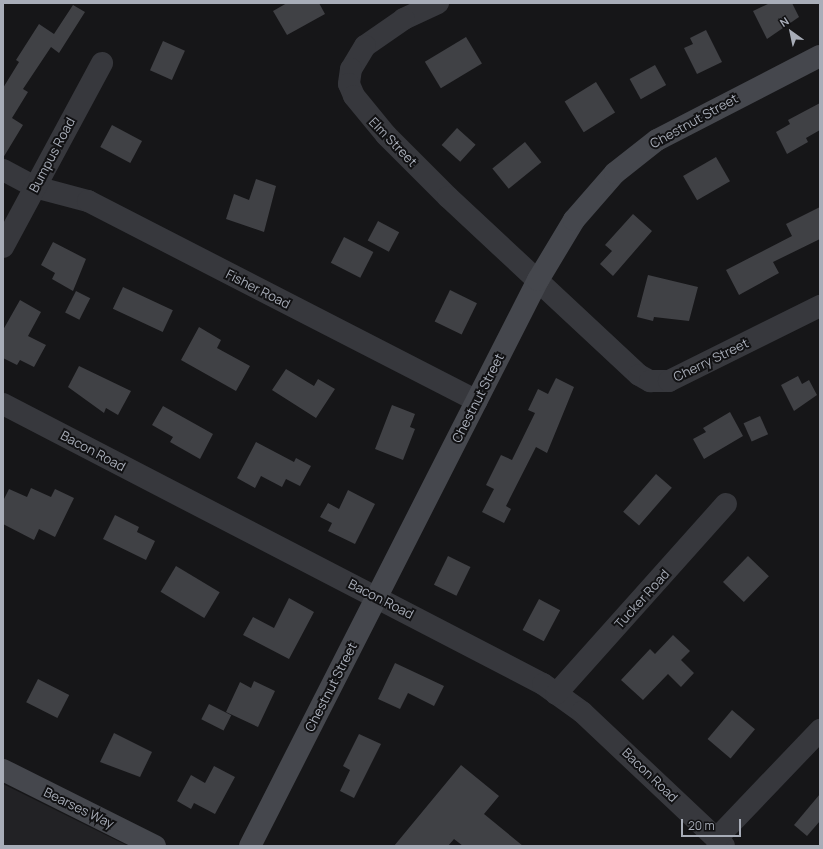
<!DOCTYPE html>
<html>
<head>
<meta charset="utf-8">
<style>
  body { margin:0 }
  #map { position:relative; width:823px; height:849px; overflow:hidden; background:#161618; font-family:Manrope,sans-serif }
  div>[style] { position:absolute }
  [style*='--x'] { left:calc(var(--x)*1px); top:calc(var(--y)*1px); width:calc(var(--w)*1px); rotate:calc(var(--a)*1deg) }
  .built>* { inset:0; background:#222225 }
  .building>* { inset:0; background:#404145; transform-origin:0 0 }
  .street>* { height:22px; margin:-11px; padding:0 11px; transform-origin:11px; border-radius:11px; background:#37383d }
  .secondary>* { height:22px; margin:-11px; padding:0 11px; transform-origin:11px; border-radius:11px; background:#45474d }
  span { translate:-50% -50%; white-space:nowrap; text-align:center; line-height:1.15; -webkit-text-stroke:4px #111113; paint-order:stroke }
  .street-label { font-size:13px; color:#a8adb8 }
  .frame { position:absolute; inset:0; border:4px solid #a8adb8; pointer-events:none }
  .north { position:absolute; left:771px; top:12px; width:40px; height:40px; -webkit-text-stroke:3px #111113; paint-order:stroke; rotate:327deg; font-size:11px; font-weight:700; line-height:16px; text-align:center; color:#a8adb8 }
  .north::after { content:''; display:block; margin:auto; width:14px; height:18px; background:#a8adb8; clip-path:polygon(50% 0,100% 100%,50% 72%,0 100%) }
  .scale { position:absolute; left:681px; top:819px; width:60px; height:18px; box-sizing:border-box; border:2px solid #a8adb8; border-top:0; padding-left:5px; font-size:12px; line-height:14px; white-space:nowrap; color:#a8adb8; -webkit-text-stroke:3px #111113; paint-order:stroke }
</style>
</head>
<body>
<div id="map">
  <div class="built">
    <div style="clip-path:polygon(3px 784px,128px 846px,3px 846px)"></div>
  </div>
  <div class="building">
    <div style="clip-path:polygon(287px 3px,319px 3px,325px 14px,287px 35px,273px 11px)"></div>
    <div style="clip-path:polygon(770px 3px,792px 3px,799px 17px,767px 39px,753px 11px)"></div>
    <div style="clip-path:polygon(73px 5px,85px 12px,59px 53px,51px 47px,23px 89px,28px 92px,12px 118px,23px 125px,3px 158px,3px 88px,19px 62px,16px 60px,39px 24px,54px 34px)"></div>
    <div style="clip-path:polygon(706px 30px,722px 62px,697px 74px,684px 48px,693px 44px,690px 38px)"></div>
    <div style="left:466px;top:37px;width:31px;height:48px;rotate:59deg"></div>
    <div style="left:163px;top:41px;width:24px;height:32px;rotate:24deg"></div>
    <div style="left:655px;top:65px;width:23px;height:29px;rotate:61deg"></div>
    <div style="left:596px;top:82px;width:36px;height:37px;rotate:58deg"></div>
    <div style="clip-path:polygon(820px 103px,820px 130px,806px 138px,808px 142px,787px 154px,776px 132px,790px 124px,788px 120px)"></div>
    <div style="left:112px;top:125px;width:34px;height:25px;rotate:28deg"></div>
    <div style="left:457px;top:128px;width:25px;height:23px;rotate:42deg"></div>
    <div style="left:525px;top:142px;width:26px;height:42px;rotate:51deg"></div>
    <div style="left:716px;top:157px;width:28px;height:38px;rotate:60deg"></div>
    <div style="clip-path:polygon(256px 179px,276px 186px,264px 232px,226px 219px,234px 194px,249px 200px)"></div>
    <div style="clip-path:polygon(820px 207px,820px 239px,773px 262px,779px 273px,739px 295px,726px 270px,792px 236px,786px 224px)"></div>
    <div style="clip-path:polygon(633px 214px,652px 231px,613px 276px,600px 264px,612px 251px,605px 245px)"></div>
    <div style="left:378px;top:221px;width:24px;height:22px;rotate:28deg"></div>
    <div style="left:344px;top:237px;width:33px;height:29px;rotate:27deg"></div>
    <div style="clip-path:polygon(53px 242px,86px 259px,73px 291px,52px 279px,55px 273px,41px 265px)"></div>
    <div style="clip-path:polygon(648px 275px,698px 287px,689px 321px,654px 317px,653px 321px,637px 317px)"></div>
    <div style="left:123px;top:287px;width:55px;height:24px;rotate:25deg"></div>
    <div style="left:450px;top:290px;width:30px;height:35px;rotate:26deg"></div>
    <div style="left:76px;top:291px;width:16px;height:24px;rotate:27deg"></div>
    <div style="clip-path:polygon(20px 300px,41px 312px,28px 336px,46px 345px,34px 367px,20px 360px,17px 365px,3px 358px,3px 330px)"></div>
    <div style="clip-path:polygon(199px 327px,221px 340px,217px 348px,250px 366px,236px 391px,181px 360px)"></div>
    <div style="clip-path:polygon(79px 366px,131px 391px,118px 415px,106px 408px,104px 413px,68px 387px)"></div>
    <div style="clip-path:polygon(286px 369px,314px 386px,318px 379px,335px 389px,316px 418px,272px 390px)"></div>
    <div style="clip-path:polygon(798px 376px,802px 384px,809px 380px,817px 395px,794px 411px,781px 385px)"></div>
    <div style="clip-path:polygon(556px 378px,574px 387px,547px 453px,536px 447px,506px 506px,511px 509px,504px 523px,482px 512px,494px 489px,486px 485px,501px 455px,512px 460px,535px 413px,528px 410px,538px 389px,548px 394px)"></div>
    <div style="clip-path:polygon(392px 405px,415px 414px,410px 427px,415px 429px,403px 460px,375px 449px)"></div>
    <div style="clip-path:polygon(163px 406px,213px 434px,200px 459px,170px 442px,173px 437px,152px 425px)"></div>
    <div style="clip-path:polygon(730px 412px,743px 436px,704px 459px,693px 439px,706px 432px,703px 428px)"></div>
    <div style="left:760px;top:416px;width:20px;height:18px;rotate:66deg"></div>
    <div style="clip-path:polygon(256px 442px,294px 462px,296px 458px,311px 466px,300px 486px,286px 479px,282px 487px,261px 476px,255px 488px,237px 478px)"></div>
    <div style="left:656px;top:474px;width:21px;height:50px;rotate:41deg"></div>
    <div style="clip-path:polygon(31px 488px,51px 497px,55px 489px,74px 498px,55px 537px,39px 529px,34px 540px,3px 524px,3px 501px,9px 489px,27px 497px)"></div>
    <div style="clip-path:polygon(348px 490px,375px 504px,355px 544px,328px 531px,332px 523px,320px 517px,328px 503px,339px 509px)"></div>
    <div style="clip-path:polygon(115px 515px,139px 527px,137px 532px,155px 541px,146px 560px,103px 539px)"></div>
    <div style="left:448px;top:556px;width:25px;height:32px;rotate:26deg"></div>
    <div style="left:748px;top:556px;width:29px;height:36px;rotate:44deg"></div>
    <div style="left:176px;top:566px;width:51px;height:30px;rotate:31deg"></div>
    <div style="clip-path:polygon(289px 598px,314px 612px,289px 659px,243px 635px,253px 617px,274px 628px)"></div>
    <div style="left:539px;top:599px;width:24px;height:35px;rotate:28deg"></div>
    <div style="clip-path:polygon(673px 635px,690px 651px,681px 660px,694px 673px,681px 687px,668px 674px,643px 700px,621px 680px,650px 649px,655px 654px)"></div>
    <div style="clip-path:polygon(395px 663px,444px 686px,434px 706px,408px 693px,400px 709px,378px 699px)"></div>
    <div style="left:38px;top:679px;width:35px;height:26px;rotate:27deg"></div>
    <div style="clip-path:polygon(254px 681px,275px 691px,258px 727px,226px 712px,240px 682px,251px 688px)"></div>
    <div style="left:209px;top:704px;width:25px;height:17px;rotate:27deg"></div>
    <div style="left:732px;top:710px;width:30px;height:38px;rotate:40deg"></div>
    <div style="clip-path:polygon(114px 733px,152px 752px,140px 777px,100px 762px)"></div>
    <div style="clip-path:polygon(359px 734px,381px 744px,354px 798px,340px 791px,350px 770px,343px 766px)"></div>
    <div style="clip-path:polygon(461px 765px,499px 796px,484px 814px,523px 846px,463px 846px,454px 839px,448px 846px,394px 846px)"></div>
    <div style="clip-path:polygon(214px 766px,235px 777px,215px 814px,194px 803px,191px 809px,177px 801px,191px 775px,205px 783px)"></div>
    <div style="clip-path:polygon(820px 794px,820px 821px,807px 836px,794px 825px)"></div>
  </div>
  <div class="street">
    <div style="--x:438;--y:3;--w:38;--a:155"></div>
    <div style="--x:404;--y:19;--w:47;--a:145.3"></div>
    <div style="--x:365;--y:46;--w:27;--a:121"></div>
    <div style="--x:351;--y:69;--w:15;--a:98"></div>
    <div style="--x:349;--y:84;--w:13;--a:67"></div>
    <div style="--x:354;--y:96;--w:50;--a:50.6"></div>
    <div style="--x:386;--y:135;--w:88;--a:45"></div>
    <div style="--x:448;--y:197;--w:261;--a:43"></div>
    <div style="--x:639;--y:375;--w:13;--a:29"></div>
    <div style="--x:650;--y:381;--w:19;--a:0"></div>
    <div style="--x:669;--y:381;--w:169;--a:-26.4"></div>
    <div style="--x:3;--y:170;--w:36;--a:28"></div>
    <div style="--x:35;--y:187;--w:55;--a:14.8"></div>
    <div style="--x:88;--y:201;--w:437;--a:27.2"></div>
    <div style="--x:3;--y:247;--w:209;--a:-61.7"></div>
    <div style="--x:3;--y:404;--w:608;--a:27.41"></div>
    <div style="--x:543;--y:684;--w:48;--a:35.7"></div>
    <div style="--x:582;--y:712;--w:195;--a:43.3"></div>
    <div style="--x:556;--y:694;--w:255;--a:-48.2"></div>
    <div style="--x:716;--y:839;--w:151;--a:-46.3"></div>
  </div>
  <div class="secondary">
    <div style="--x:3;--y:770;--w:170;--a:26.6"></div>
    <div style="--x:250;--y:846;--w:635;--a:-63.03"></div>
    <div style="--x:538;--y:280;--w:70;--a:-59"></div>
    <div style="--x:574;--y:220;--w:62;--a:-48.9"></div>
    <div style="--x:615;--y:173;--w:53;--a:-38.2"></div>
    <div style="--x:657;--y:140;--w:183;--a:-27.3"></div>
  </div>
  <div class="street-label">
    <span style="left:694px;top:121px;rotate:-29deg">Chestnut Street</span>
    <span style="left:393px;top:142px;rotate:46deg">Elm Street</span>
    <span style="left:52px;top:155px;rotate:-62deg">Bumpus Road</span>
    <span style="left:258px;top:289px;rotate:27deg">Fisher Road</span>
    <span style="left:711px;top:360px;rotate:-26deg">Cherry Street</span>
    <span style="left:478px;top:398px;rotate:-63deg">Chestnut Street</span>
    <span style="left:93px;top:451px;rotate:28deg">Bacon Road</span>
    <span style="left:381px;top:599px;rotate:27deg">Bacon Road</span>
    <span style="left:642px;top:599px;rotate:-48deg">Tucker Road</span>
    <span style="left:331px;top:687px;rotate:-63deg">Chestnut Street</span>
    <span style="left:650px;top:775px;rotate:44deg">Bacon Road</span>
    <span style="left:79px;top:808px;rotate:26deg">Bearses Way</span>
  </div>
  <div class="frame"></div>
  <div class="north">N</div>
  <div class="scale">20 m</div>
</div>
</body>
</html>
